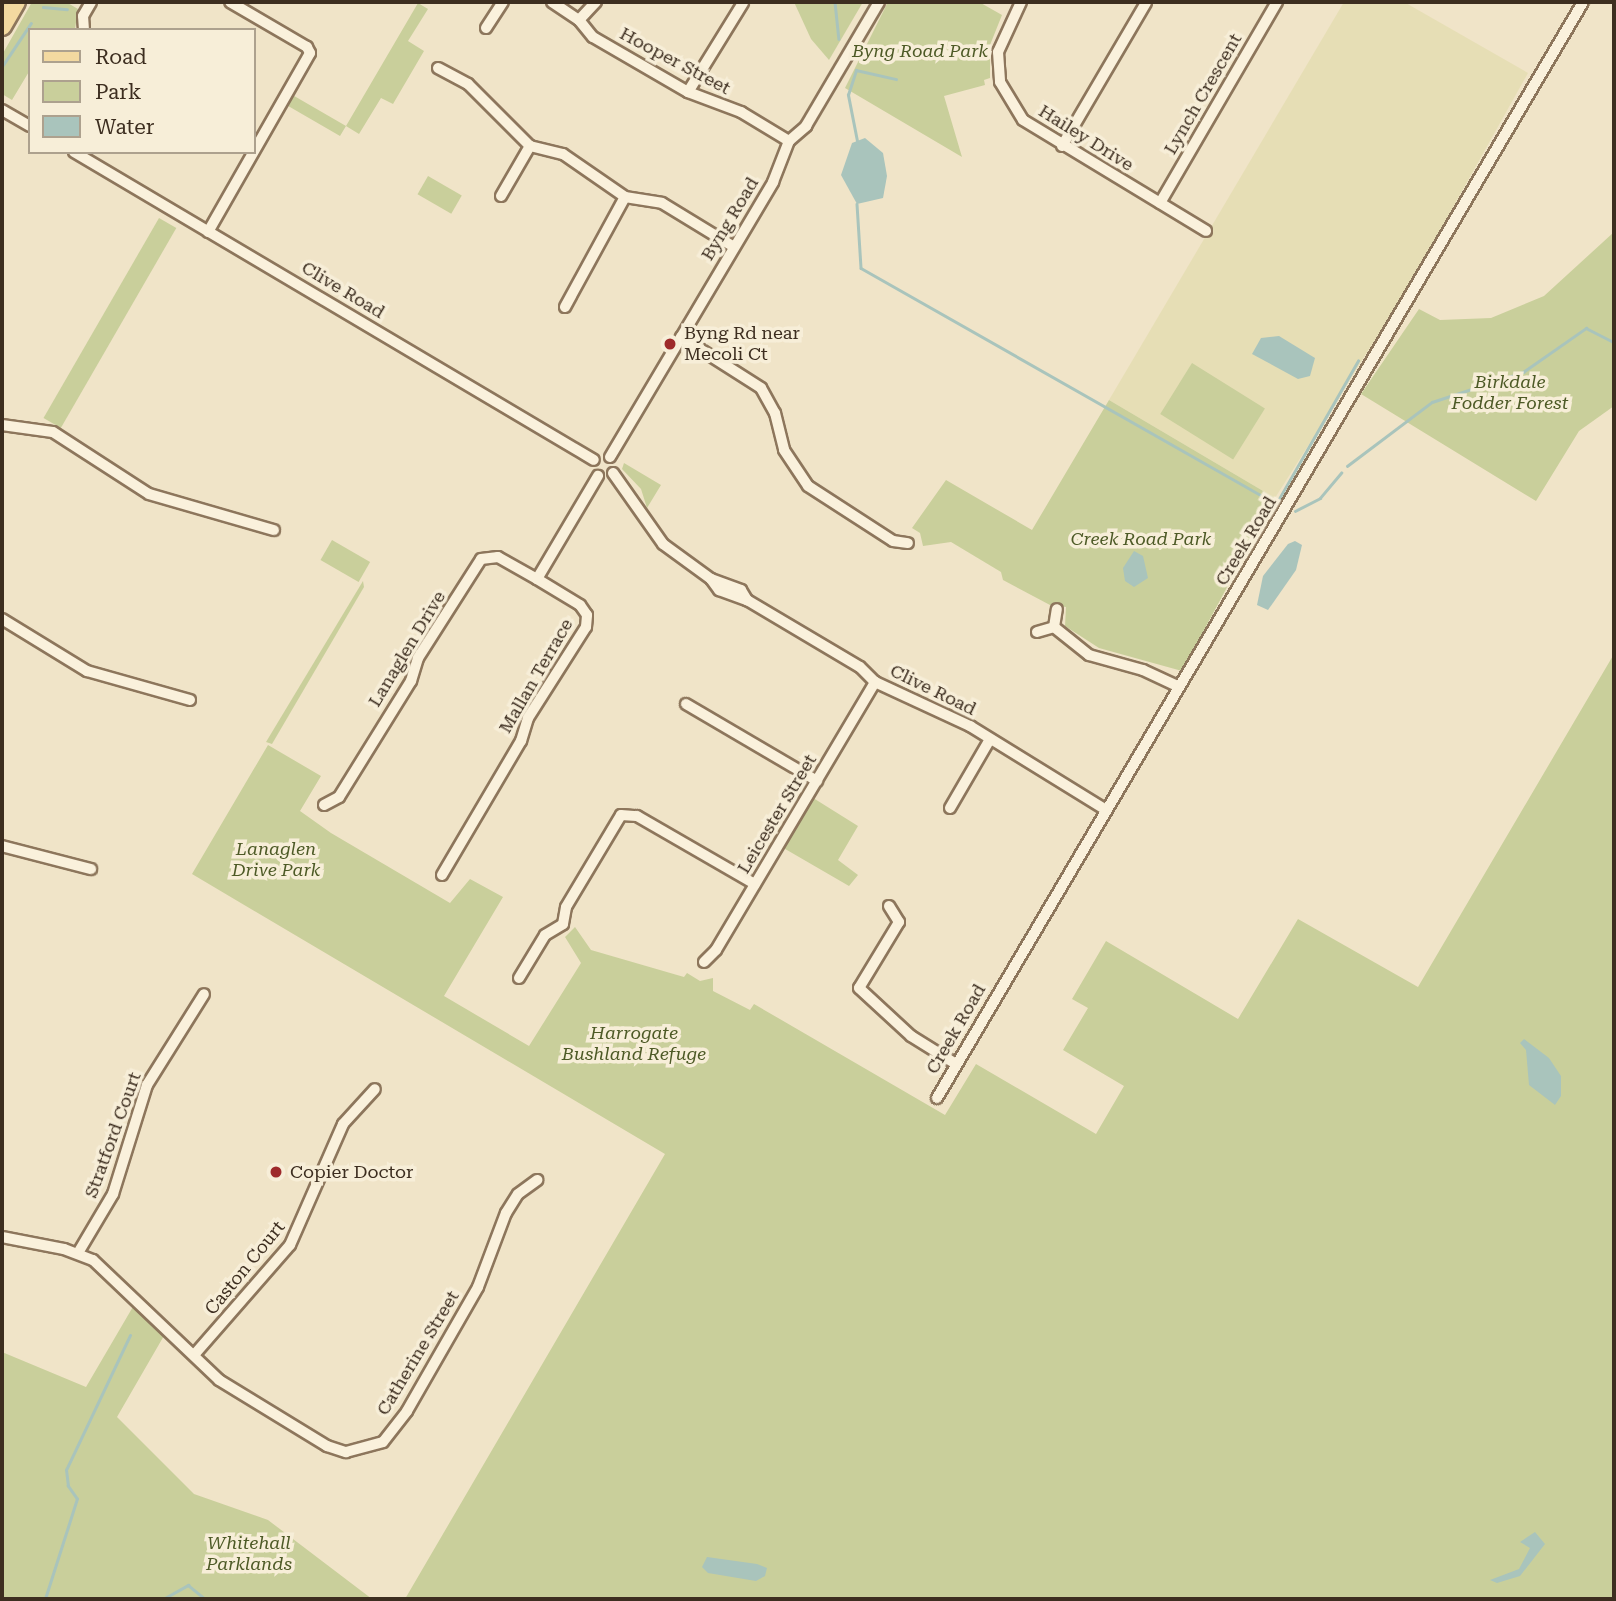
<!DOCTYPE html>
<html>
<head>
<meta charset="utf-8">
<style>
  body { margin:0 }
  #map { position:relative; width:1616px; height:1601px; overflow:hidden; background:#f0e4c8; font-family:"Roboto Serif",serif }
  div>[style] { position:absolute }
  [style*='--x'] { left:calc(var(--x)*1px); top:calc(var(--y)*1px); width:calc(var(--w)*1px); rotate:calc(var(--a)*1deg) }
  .farmland>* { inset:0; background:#e6deb5 }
  .green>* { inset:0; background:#c9cf9b; transform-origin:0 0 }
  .water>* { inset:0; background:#a9c4bc }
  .stream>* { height:2.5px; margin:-1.25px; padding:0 1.25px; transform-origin:1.25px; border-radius:1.25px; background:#a9c4bc }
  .roads { filter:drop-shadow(2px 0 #8d765c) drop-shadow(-2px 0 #8d765c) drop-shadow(0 2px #8d765c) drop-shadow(0 -2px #8d765c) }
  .minor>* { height:10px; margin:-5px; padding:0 5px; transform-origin:5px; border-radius:5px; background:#faf1dc }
  .primary>* { height:18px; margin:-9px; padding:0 9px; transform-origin:9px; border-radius:9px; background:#f3d9a0 }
  .dots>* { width:19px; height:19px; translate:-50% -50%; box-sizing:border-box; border:4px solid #f7eed8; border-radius:50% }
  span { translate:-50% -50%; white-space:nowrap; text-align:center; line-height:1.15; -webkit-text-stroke:7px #f7eed8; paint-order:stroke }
  .park-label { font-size:18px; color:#4d5a26; font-style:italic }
  .street-label { font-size:18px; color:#3d2e20 }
  .poi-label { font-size:18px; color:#3d2e20 }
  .left { translate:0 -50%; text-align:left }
  .frame { position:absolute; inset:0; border:4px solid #3d2e20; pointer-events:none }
  .legend { position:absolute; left:28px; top:28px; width:228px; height:126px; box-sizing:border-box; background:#f7eed8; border:2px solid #ada18e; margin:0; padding:9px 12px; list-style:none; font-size:21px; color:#3d2e20 }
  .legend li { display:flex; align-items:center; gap:14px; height:35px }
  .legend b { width:35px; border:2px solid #ada18e }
</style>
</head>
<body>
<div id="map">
  <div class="farmland">
    <div style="clip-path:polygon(1344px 2px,1404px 2px,1528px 73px,1409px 286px,1275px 498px,1109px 400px)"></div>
  </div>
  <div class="green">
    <div style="clip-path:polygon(32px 2px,66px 2px,78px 9px,75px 29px,30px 30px,30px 70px,12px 100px,2px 94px,2px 55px)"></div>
    <div style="clip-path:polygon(794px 2px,863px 2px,829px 60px,811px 39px)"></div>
    <div style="clip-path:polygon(888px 2px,979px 2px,1002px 15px,990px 45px,990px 78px,984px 80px,985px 85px,944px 96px,962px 157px,845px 88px)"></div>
    <div style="clip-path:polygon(418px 3px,428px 9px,408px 41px,424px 51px,393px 104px,381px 98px,359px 134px,346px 126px,340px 136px,283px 103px,289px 93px,346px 126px)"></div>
    <div style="left:428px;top:176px;width:39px;height:21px;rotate:30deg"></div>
    <div style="left:159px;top:218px;width:20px;height:231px;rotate:30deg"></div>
    <div style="clip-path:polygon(1614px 232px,1614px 406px,1579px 431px,1536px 501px,1361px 394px,1419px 309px,1440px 320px,1491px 318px,1544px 296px)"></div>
    <div style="left:1192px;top:363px;width:86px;height:60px;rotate:32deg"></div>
    <div style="clip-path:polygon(1109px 400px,1275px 498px,1182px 671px,1099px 648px,1065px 626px,1066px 607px,1050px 605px,1003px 580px,1001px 572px,951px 542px,923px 546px,920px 533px,912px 528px,946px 480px,1032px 530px)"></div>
    <div style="clip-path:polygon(624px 463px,661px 485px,647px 508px,641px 489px,622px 469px)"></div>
    <div style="left:332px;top:540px;width:44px;height:23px;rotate:30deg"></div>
    <div style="clip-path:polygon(363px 581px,364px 587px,272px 744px,266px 742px)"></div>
    <div style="clip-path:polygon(1614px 654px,1614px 1599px,405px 1599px,665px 1154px,192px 874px,268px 745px,321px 776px,300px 811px,331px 833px,450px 903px,470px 879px,503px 897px,444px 996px,529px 1046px,581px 963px,565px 937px,575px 927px,591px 950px,684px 977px,687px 973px,700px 981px,713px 978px,713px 991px,750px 1010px,754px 1004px,945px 1115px,976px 1064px,1096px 1134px,1124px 1086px,1063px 1050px,1088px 1008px,1072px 999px,1106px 941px,1238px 1019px,1298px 919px,1418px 987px)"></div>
    <div style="clip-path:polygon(810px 796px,858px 826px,838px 860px,858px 875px,849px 886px,780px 846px)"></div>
    <div style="clip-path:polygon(134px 1305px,165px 1334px,117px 1417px,194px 1494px,268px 1520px,372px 1599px,2px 1599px,2px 1352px,86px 1387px)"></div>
  </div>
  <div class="water">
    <div style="clip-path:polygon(865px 138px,883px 153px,887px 176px,883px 198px,857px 204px,841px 175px,852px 143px)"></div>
    <div style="clip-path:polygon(1279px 336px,1315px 358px,1310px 376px,1298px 379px,1252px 354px,1261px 338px)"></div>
    <div style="clip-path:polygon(1295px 541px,1302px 545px,1296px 570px,1268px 610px,1257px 605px,1263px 576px,1288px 544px)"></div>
    <div style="clip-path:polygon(1134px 551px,1143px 556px,1148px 578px,1134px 587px,1125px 581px,1123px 568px)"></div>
    <div style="clip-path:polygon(1524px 1039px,1549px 1058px,1561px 1076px,1561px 1096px,1555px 1105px,1529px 1085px,1526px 1050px,1520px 1043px)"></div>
    <div style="clip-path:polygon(1535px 1532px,1545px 1544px,1520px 1576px,1497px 1583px,1490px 1580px,1519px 1569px,1530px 1548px,1520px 1542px)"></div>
    <div style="clip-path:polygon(707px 1557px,757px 1564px,767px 1568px,765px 1576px,756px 1581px,708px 1573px,702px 1567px)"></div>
  </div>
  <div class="stream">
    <div style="--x:835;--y:2;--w:37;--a:84"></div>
    <div style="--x:43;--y:7;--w:24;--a:5"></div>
    <div style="--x:3;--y:65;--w:50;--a:-56.3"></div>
    <div style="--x:857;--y:141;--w:47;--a:-101.1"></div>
    <div style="--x:848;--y:95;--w:26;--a:-72"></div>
    <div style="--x:856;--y:70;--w:41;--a:12.7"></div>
    <div style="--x:857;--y:204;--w:64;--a:86.4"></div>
    <div style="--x:861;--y:268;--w:477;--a:29.6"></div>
    <div style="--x:1276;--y:504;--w:165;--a:-60.2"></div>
    <div style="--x:1347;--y:466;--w:106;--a:-37"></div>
    <div style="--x:1432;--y:402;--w:96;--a:-18.2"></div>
    <div style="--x:1523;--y:372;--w:77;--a:-34.9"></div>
    <div style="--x:1586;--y:328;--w:31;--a:27"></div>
    <div style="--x:1295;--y:511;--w:28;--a:-27"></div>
    <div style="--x:1320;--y:498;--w:33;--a:-50"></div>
    <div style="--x:45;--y:1599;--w:105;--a:-72.3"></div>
    <div style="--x:77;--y:1499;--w:16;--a:-125"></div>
    <div style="--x:68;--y:1486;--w:16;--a:-97"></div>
    <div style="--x:66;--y:1470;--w:149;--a:-64.6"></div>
    <div style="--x:163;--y:1599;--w:29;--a:-29"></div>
    <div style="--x:188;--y:1585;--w:22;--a:39"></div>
  </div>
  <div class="roads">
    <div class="minor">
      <div style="--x:552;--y:2;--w:32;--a:34"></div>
      <div style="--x:579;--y:20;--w:22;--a:51"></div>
      <div style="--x:593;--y:37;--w:110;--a:30.1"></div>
      <div style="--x:688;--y:92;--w:57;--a:20.7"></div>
      <div style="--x:741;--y:112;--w:56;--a:31.1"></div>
      <div style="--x:1021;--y:2;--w:55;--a:114.7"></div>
      <div style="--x:998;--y:52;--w:30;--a:86"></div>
      <div style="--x:1000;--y:82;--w:44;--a:58.8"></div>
      <div style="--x:1023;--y:120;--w:214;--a:31.2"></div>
      <div style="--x:579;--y:20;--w:25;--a:-47"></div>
      <div style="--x:486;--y:28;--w:31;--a:-57"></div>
      <div style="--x:84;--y:30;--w:14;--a:-94"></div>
      <div style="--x:83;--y:16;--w:16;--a:-60"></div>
      <div style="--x:438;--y:68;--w:34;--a:28"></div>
      <div style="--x:468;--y:84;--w:88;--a:45"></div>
      <div style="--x:530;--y:146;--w:34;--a:14"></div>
      <div style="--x:563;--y:154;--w:75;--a:34.7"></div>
      <div style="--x:625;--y:197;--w:37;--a:9"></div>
      <div style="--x:662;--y:203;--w:84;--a:31.4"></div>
      <div style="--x:688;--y:92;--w:105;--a:-58.3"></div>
      <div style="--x:2;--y:110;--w:32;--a:30"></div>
      <div style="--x:1062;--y:146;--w:166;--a:-59.6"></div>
      <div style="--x:74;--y:152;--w:604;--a:30.64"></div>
      <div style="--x:501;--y:196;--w:58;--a:-59.9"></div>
      <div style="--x:1160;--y:203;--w:233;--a:-59.8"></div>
      <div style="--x:208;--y:232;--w:206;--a:-60.3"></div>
      <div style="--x:310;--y:53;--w:7;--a:-117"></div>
      <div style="--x:307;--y:47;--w:89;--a:-149.7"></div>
      <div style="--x:565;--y:307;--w:125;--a:-61.4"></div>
      <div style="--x:681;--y:337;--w:95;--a:32.5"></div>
      <div style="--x:761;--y:388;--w:29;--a:61"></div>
      <div style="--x:775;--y:413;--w:38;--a:76"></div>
      <div style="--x:784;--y:450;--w:43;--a:56.3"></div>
      <div style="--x:808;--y:486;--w:101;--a:32.9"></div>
      <div style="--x:893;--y:541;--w:15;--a:8"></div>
      <div style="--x:2;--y:425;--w:51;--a:7.8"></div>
      <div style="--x:53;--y:432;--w:114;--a:32.9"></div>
      <div style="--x:149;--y:494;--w:130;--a:16.1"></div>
      <div style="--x:610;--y:457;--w:320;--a:-59.3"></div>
      <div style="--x:773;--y:182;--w:44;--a:-68.7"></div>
      <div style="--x:789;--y:141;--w:23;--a:-41"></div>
      <div style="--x:806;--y:126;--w:144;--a:-59.5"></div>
      <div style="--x:613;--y:473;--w:87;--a:54.8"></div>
      <div style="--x:663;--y:544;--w:59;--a:36.1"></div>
      <div style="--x:711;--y:579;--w:14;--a:54"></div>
      <div style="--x:719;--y:590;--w:30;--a:20"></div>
      <div style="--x:711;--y:579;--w:32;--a:20"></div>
      <div style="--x:741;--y:590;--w:12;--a:59"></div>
      <div style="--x:747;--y:600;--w:131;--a:30.7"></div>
      <div style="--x:860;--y:667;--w:21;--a:45"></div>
      <div style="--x:875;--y:682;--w:105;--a:24.9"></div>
      <div style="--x:970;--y:726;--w:160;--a:31.7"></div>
      <div style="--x:2;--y:619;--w:100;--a:31.5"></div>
      <div style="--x:87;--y:671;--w:107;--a:15.7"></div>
      <div style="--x:1054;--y:627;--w:45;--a:38.7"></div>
      <div style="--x:1089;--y:655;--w:56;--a:15.5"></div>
      <div style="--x:1143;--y:670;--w:40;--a:25"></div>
      <div style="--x:1037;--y:632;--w:18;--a:-16"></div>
      <div style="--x:1054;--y:627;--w:18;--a:-81"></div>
      <div style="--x:686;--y:704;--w:152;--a:30.4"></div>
      <div style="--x:324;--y:805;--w:17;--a:-28"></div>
      <div style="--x:339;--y:797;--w:137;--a:-58.2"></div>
      <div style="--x:411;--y:681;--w:24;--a:-73"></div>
      <div style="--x:418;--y:658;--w:117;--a:-57.5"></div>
      <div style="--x:481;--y:559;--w:17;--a:-7"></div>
      <div style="--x:498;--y:557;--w:45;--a:29.4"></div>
      <div style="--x:950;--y:808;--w:78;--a:-59.8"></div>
      <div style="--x:2;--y:846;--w:92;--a:14.5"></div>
      <div style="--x:442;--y:875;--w:156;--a:-59.5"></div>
      <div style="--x:521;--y:741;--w:24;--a:-73"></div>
      <div style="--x:528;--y:718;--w:108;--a:-57.5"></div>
      <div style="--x:586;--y:627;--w:12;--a:-85"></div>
      <div style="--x:587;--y:615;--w:12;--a:-125"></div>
      <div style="--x:580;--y:605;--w:50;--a:-148.8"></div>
      <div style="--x:537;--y:579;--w:120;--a:-59.4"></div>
      <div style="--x:889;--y:906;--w:19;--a:58"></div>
      <div style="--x:899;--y:922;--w:77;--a:121.2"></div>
      <div style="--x:859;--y:988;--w:71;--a:42.7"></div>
      <div style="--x:911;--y:1036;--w:53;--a:31.9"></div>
      <div style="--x:704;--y:962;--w:17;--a:-45"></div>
      <div style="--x:716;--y:950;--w:312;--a:-59.3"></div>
      <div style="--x:519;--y:978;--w:50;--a:-58.8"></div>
      <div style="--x:545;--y:935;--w:21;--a:-31"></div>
      <div style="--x:563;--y:924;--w:17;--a:-80"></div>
      <div style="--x:566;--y:907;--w:107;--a:-59.1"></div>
      <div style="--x:621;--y:815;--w:16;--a:4"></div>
      <div style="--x:637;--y:816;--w:136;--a:30"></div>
      <div style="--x:937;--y:1098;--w:1272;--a:-59.48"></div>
      <div style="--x:2;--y:1237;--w:63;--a:11"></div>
      <div style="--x:64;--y:1249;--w:31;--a:21"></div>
      <div style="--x:93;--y:1260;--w:174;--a:43.6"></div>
      <div style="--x:219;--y:1380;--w:127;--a:31.4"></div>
      <div style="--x:327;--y:1446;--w:20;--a:18"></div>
      <div style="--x:346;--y:1452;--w:38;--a:-15"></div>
      <div style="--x:383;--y:1442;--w:39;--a:-52"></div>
      <div style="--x:407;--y:1411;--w:143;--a:-60.2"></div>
      <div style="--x:478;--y:1287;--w:79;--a:-69.3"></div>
      <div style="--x:506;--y:1213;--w:22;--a:-58"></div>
      <div style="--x:518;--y:1194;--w:24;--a:-36"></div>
      <div style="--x:78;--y:1253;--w:69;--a:-59.3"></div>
      <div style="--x:113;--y:1194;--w:114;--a:-72.7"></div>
      <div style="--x:147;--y:1085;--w:107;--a:-57.9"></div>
      <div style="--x:194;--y:1355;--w:146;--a:-48.9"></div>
      <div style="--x:290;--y:1245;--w:132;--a:-66.3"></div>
      <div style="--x:343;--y:1124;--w:47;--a:-47.6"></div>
    </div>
    <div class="primary">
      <div style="--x:2;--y:26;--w:28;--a:-60"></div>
    </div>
  </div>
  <div class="dots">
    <div style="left:670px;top:344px;background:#9e2a2b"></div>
    <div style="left:276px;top:1172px;background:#9e2a2b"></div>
  </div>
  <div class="park-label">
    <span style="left:920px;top:51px">Byng Road Park</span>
    <span style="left:1510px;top:393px">Birkdale<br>Fodder Forest</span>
    <span style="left:1141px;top:539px">Creek Road Park</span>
    <span style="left:276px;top:860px">Lanaglen<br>Drive Park</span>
    <span style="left:634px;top:1044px">Harrogate<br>Bushland Refuge</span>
    <span style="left:249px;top:1554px">Whitehall<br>Parklands</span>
  </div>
  <div class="street-label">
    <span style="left:675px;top:61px;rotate:28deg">Hooper Street</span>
    <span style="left:1203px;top:94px;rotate:-60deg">Lynch Crescent</span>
    <span style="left:1086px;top:138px;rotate:32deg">Hailey Drive</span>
    <span style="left:730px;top:219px;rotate:-59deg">Byng Road</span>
    <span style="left:343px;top:290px;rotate:31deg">Clive Road</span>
    <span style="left:1246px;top:541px;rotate:-59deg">Creek Road</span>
    <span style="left:407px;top:649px;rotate:-59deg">Lanaglen Drive</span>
    <span style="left:536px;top:676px;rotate:-60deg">Mallan Terrace</span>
    <span style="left:933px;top:690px;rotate:26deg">Clive Road</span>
    <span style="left:777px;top:814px;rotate:-59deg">Leicester Street</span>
    <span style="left:956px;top:1029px;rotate:-60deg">Creek Road</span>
    <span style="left:113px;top:1135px;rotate:-70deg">Stratford Court</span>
    <span style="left:245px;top:1268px;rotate:-51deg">Caston Court</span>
    <span style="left:418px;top:1353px;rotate:-59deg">Catherine Street</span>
  </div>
  <div class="poi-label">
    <span class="left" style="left:684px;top:344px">Byng Rd near<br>Mecoli Ct</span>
    <span class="left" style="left:290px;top:1172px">Copier Doctor</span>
  </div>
  <div class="frame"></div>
  <ul class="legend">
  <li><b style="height:9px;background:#f3d9a0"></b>Road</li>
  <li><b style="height:19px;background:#c9cf9b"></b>Park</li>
  <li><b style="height:19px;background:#a9c4bc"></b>Water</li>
  </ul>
</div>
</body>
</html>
